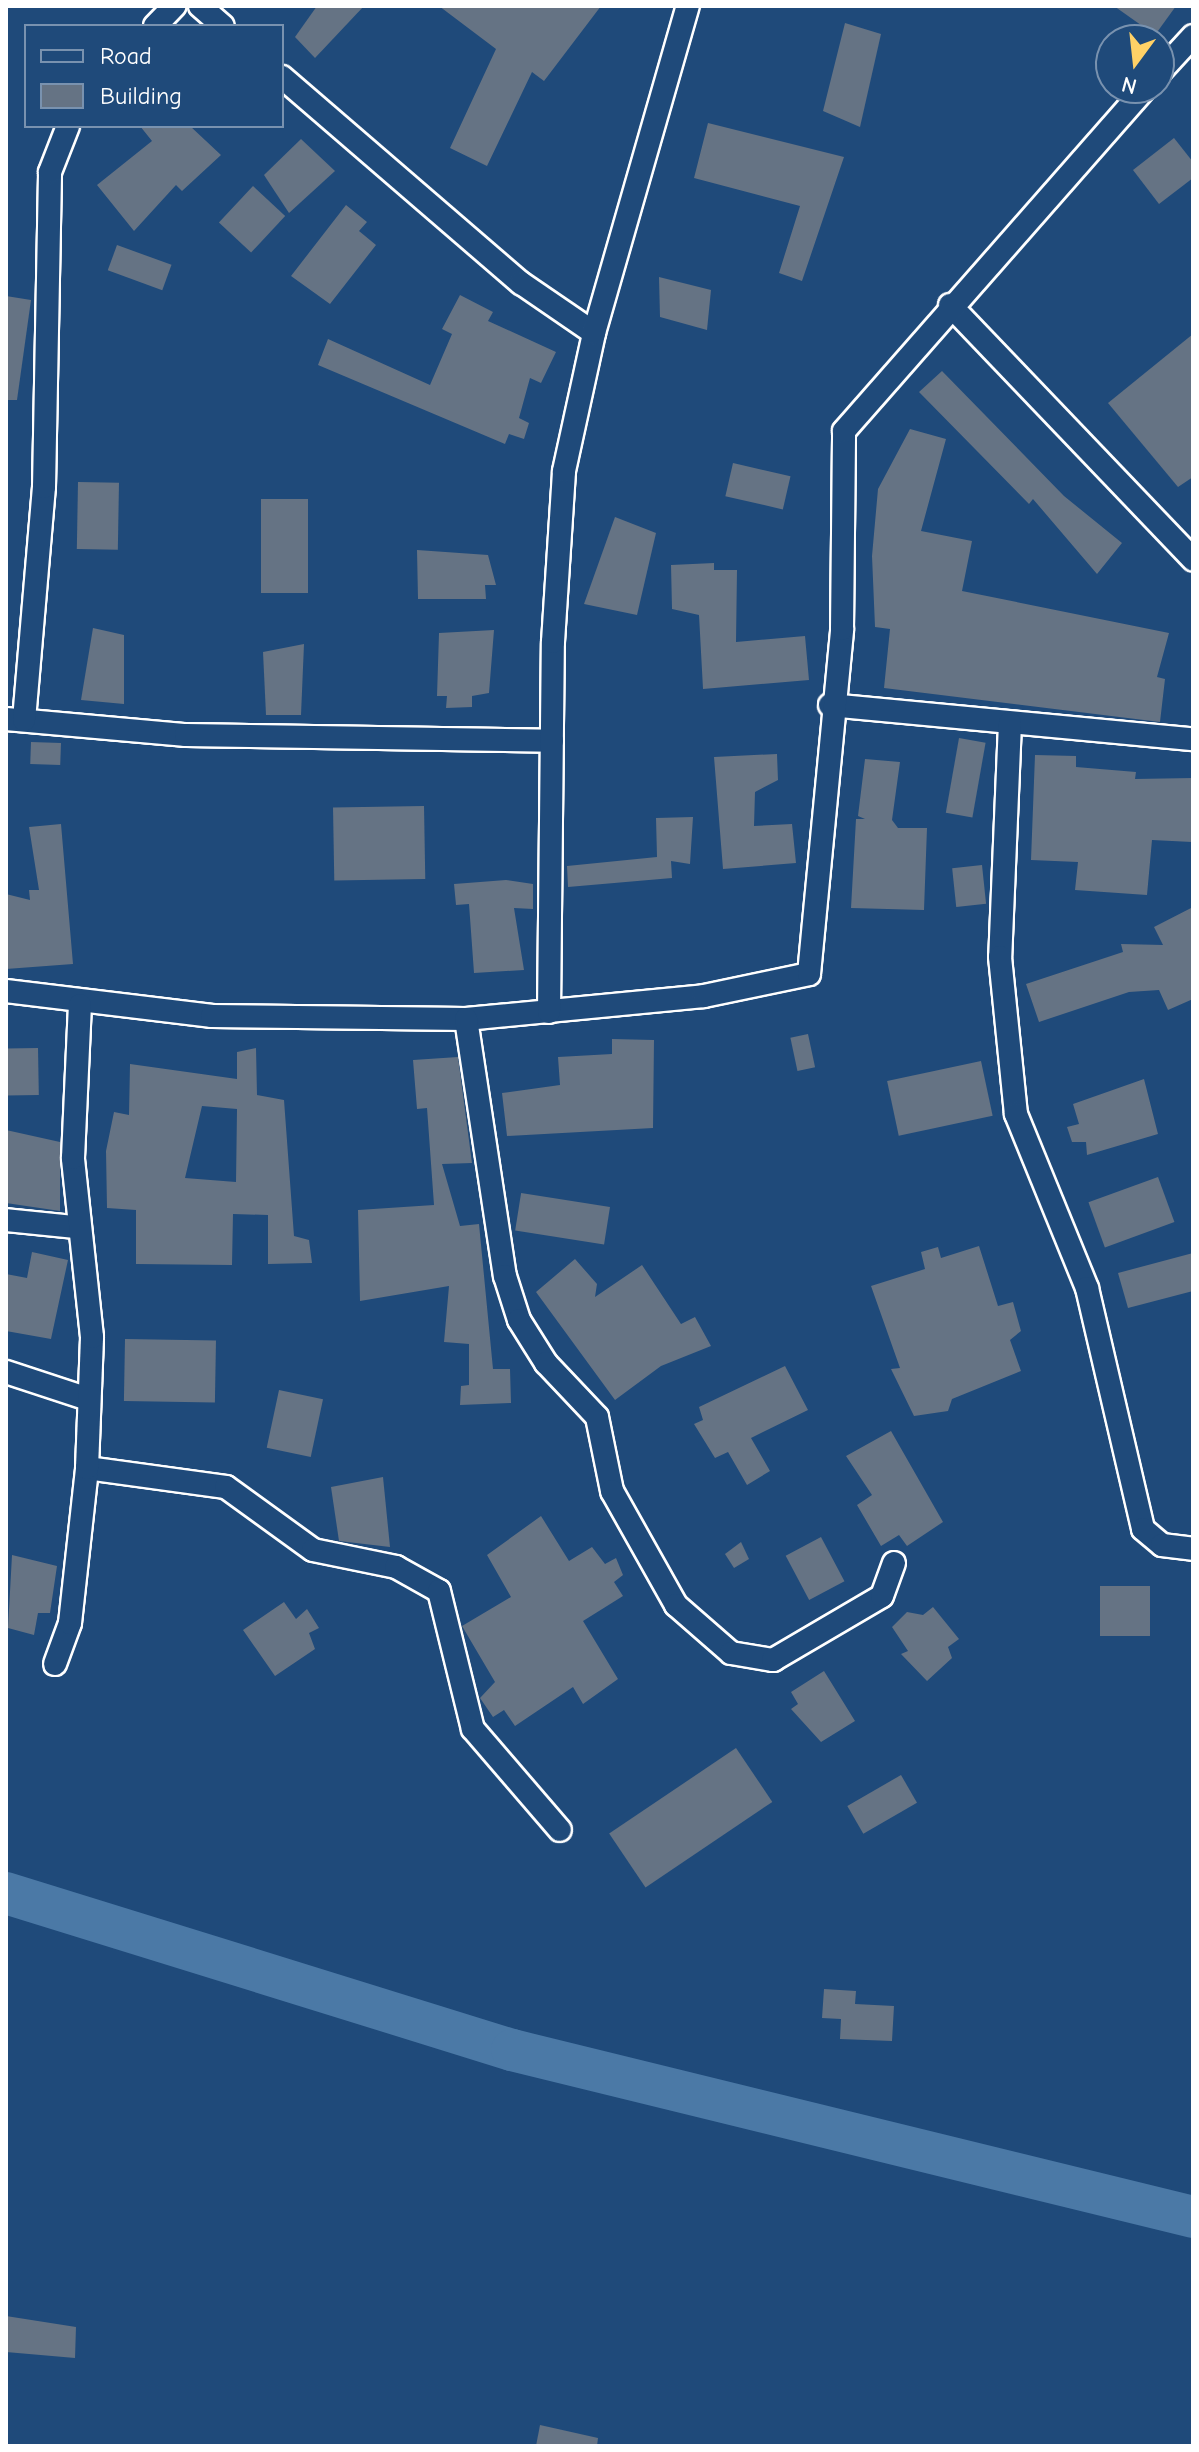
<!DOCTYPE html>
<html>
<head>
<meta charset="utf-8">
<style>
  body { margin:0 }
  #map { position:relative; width:1199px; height:2452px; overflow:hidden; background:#1f4a7a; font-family:"Comic Neue",sans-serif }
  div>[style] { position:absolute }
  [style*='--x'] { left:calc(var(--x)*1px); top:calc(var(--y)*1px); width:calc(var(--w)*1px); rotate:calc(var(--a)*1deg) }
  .river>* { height:42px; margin:-21px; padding:0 21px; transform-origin:21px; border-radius:21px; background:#4b79a6 }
  .building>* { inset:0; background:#657384; transform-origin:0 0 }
  .roads { filter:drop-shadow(2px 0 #fff) drop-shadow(-2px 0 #fff) drop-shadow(0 2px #fff) drop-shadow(0 -2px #fff) }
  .street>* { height:22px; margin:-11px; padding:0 11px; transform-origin:11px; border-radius:11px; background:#1f4a7a }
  span { translate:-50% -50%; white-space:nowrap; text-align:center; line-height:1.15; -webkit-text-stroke:7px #1f4a7a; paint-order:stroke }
  .frame { position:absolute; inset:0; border:8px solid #fff; pointer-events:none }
  .legend { position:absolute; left:24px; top:24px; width:260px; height:104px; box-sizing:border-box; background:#1f4a7a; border:2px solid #7992af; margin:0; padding:10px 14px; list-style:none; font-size:24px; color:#fff }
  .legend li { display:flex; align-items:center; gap:16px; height:40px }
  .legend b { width:40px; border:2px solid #7992af }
  .north { position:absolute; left:1095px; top:24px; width:80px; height:80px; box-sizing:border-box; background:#1f4a7a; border:2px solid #7992af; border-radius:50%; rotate:195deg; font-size:22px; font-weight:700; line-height:32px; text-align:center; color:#fff }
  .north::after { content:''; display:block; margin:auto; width:28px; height:36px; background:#ffd166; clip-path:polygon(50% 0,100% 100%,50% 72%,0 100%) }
</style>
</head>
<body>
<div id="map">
  <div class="river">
    <div style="--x:6;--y:1893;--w:530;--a:17.24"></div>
    <div style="--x:512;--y:2050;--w:701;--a:13.78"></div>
  </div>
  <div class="building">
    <div style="clip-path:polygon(317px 6px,364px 6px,315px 58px,295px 37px)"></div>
    <div style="clip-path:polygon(439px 6px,601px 6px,544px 81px,532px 72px,487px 166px,450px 148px,496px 49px)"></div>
    <div style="clip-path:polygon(1114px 6px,1176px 6px,1155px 35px)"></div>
    <div style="clip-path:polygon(845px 23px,881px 34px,860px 127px,823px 111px)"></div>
    <div style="clip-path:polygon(708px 123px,844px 157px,802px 281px,779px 273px,800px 206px,694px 178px)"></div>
    <div style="clip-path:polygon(140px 126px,190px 126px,221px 155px,182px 191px,176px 185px,134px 231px,97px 185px,152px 141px)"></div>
    <div style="clip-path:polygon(1174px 138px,1193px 162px,1193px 178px,1159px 204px,1133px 170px)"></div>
    <div style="clip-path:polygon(301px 139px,335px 171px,289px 213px,264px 175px)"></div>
    <div style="left:253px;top:186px;width:44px;height:50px;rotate:43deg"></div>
    <div style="clip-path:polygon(346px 205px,367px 222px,359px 231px,376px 245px,330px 304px,291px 276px)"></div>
    <div style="left:117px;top:245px;width:58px;height:27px;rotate:20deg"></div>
    <div style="clip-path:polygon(659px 277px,711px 290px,707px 330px,660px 317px)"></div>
    <div style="clip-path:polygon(460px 295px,493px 312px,488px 321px,556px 352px,541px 383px,530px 378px,519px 418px,529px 423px,524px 439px,509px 434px,505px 444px,318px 365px,328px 339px,430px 385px,452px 334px,442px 329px)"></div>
    <div style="clip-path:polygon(6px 296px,31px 300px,17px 400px,6px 400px)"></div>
    <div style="clip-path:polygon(1193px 334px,1193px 477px,1178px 487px,1108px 403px)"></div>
    <div style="clip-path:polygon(942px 371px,1064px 496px,1122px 543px,1097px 574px,1033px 499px,1029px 504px,919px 392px)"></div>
    <div style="clip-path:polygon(910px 429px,946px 439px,921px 531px,972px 541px,962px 591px,1169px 633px,1157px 677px,1165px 679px,1160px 722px,884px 688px,890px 629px,875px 627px,872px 556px,878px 489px)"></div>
    <div style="left:733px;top:463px;width:59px;height:34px;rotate:13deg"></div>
    <div style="left:78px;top:482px;width:41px;height:67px;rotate:1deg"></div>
    <div style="left:261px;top:499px;width:47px;height:94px"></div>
    <div style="clip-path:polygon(615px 517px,656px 533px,637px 615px,584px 604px)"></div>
    <div style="clip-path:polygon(417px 550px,488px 555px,496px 585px,485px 585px,486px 599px,418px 599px)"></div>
    <div style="clip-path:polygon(714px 563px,714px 570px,737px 570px,736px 642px,805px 636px,809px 680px,703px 689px,699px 615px,672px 609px,671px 565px)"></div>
    <div style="clip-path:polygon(93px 628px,124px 635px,124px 704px,81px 700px)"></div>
    <div style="clip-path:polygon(494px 630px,489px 693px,472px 696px,472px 707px,446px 708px,447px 696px,437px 696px,439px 633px)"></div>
    <div style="clip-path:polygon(304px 644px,301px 715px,266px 715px,263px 652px)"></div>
    <div style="left:959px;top:738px;width:27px;height:76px;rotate:10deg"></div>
    <div style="left:31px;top:742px;width:30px;height:22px;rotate:2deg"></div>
    <div style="clip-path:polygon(777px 754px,778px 780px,755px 792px,754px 826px,792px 824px,796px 863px,723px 869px,714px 757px)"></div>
    <div style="clip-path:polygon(1035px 755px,1076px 756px,1076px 767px,1136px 772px,1135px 779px,1193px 778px,1192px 842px,1152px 840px,1147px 895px,1075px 890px,1078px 862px,1031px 860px)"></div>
    <div style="clip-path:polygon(865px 759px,900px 762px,892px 820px,898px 828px,927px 828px,924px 910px,851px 908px,856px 819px,865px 819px,858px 816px)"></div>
    <div style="left:424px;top:806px;width:73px;height:91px;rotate:89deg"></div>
    <div style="clip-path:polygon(693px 817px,690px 864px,671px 861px,672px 878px,568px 887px,567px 866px,657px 857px,656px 818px)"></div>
    <div style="clip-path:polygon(61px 824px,73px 964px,6px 969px,6px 894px,30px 900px,29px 890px,39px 890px,29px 827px)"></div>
    <div style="left:982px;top:865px;width:39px;height:30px;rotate:84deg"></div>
    <div style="clip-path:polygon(506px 880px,533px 884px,533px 909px,514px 908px,524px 970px,474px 973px,469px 904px,456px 905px,454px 884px)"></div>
    <div style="clip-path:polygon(1193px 907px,1193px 999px,1168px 1010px,1159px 990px,1129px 992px,1039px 1022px,1026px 984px,1123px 952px,1121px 944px,1163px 945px,1154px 927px)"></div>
    <div style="left:808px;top:1034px;width:34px;height:18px;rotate:78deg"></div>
    <div style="clip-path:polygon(612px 1039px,654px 1040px,653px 1128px,507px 1136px,502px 1093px,560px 1085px,558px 1057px,612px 1054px)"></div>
    <div style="left:38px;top:1048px;width:47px;height:32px;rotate:89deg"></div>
    <div style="clip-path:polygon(evenodd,256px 1048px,257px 1095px,284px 1100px,294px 1236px,309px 1240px,312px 1263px,268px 1264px,268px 1215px,233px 1214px,232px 1265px,136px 1264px,136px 1210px,107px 1208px,106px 1151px,114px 1112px,129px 1115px,130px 1064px,237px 1079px,237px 1052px,256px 1048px,202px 1106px,237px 1109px,236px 1182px,185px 1178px,202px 1106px)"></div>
    <div style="clip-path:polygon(458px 1057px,472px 1163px,442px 1164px,460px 1226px,479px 1224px,493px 1369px,510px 1369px,511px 1403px,460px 1405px,461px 1386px,469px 1385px,469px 1344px,444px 1342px,449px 1286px,360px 1301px,358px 1210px,434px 1205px,427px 1108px,417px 1109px,413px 1060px)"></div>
    <div style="left:981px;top:1061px;width:56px;height:96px;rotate:78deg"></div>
    <div style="clip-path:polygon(1144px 1079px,1158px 1134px,1087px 1155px,1086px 1142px,1072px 1142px,1067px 1127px,1079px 1124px,1073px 1104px)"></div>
    <div style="clip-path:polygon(6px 1130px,60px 1142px,60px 1211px,6px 1203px)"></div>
    <div style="left:1158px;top:1177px;width:48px;height:74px;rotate:70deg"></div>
    <div style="left:610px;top:1207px;width:38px;height:90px;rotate:99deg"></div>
    <div style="clip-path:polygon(979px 1246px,998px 1306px,1013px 1302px,1021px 1331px,1010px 1340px,1021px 1371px,952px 1399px,948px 1411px,914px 1416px,891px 1369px,900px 1368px,871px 1286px,925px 1269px,921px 1252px,938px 1247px,941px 1258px)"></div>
    <div style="clip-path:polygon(32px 1252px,68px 1260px,51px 1339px,6px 1331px,6px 1274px,27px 1278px)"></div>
    <div style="clip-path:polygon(1193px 1253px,1193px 1291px,1128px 1308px,1118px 1273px)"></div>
    <div style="clip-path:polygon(575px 1259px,597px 1284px,595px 1297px,642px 1265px,681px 1324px,695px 1317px,711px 1346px,661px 1366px,615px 1400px,536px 1292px)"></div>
    <div style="left:125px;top:1339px;width:91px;height:62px;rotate:1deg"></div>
    <div style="clip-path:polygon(785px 1366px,808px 1410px,751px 1438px,770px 1471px,747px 1485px,728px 1452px,715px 1458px,694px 1424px,703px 1420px,699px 1407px)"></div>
    <div style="left:279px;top:1390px;width:45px;height:59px;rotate:12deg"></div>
    <div style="clip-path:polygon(891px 1431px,943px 1522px,907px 1546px,899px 1535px,881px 1546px,857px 1505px,872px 1495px,846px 1456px)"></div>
    <div style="clip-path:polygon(383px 1477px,390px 1547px,339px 1541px,331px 1487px)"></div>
    <div style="clip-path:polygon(541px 1516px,569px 1561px,592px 1547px,605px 1564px,616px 1558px,623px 1575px,614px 1582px,623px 1596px,583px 1621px,618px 1679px,583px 1704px,573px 1687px,515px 1726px,504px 1710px,493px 1717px,480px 1698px,495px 1682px,462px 1626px,511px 1597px,487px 1555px)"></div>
    <div style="left:821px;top:1537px;width:50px;height:40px;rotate:62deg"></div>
    <div style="clip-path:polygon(741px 1542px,749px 1559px,734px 1568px,725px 1554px)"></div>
    <div style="clip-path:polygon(12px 1555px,57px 1566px,50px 1613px,38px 1613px,34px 1635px,8px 1628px)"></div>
    <div style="left:1100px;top:1586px;width:50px;height:50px"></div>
    <div style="clip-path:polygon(284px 1602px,296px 1619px,307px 1609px,319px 1628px,309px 1633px,315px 1649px,275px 1676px,243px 1630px)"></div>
    <div style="clip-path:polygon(933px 1607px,959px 1639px,948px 1647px,952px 1658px,927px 1681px,901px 1654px,908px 1651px,892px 1627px,907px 1612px,923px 1615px)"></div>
    <div style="clip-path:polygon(824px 1671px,855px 1721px,821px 1742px,791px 1709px,798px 1704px,791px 1692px)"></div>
    <div style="left:736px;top:1748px;width:65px;height:153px;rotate:56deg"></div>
    <div style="left:901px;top:1775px;width:32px;height:62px;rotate:60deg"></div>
    <div style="clip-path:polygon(824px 1989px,856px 1991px,855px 2004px,894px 2006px,892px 2041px,840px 2039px,841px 2019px,822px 2018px)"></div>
    <div style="clip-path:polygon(6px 2316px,76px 2327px,75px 2358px,6px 2352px)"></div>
    <div style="clip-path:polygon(540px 2425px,598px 2438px,597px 2446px,536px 2446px)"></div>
  </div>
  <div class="roads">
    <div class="street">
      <div style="--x:200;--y:6;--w:30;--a:41"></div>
      <div style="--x:155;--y:26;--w:28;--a:-46"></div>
      <div style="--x:1159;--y:73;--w:50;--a:-47.4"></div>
      <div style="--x:282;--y:77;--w:316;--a:40.8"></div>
      <div style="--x:521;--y:283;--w:88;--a:34.4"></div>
      <div style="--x:950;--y:305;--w:352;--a:46.3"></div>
      <div style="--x:830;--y:705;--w:365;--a:5.4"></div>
      <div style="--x:6;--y:719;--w:181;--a:5.1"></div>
      <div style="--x:186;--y:735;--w:366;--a:0.9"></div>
      <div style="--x:24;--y:720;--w:234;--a:-85.1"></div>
      <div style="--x:44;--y:487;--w:315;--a:-88.9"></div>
      <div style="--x:50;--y:172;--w:49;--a:-68.6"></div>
      <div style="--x:1010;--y:723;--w:234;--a:92.4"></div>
      <div style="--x:1000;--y:957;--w:158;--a:84.2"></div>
      <div style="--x:1016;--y:1114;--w:188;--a:67.8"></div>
      <div style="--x:1087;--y:1288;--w:247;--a:76.9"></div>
      <div style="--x:1143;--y:1529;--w:25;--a:40"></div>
      <div style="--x:1162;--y:1545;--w:31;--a:7"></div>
      <div style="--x:6;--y:991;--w:208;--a:6.9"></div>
      <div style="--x:212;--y:1016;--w:254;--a:0.7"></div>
      <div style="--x:466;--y:1019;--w:239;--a:-5.5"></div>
      <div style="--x:704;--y:996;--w:107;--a:-11.8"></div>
      <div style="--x:809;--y:974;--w:347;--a:-84.5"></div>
      <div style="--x:842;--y:629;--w:198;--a:-89.4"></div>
      <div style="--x:844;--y:431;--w:456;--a:-48.7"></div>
      <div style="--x:549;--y:1012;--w:370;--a:-89.4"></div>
      <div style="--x:553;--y:642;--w:171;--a:-86.3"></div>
      <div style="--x:564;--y:471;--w:141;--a:-77.7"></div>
      <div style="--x:594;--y:333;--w:340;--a:-74"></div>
      <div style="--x:466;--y:1019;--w:260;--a:81.4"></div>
      <div style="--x:505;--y:1276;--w:46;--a:72.3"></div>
      <div style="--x:519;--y:1320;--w:51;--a:57.9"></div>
      <div style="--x:546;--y:1363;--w:74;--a:46.6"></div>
      <div style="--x:597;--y:1417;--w:76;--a:78.5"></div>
      <div style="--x:612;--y:1491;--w:131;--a:60.7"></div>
      <div style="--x:676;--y:1605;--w:73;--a:41.1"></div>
      <div style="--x:731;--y:1653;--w:43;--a:9.5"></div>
      <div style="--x:773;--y:1660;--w:126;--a:-30.4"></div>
      <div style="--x:882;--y:1596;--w:35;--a:-70"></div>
      <div style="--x:6;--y:1220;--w:69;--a:5.8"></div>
      <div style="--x:6;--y:1372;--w:86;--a:18.2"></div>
      <div style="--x:87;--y:1468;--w:140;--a:7.8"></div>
      <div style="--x:226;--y:1487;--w:107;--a:35.9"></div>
      <div style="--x:313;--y:1550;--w:85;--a:11.6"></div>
      <div style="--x:396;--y:1567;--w:49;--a:29.2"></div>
      <div style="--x:439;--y:1591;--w:142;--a:76.2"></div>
      <div style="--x:473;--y:1729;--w:133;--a:49.3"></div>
      <div style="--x:55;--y:1664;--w:44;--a:-69.9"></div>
      <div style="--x:70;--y:1623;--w:156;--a:-83.7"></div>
      <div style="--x:87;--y:1468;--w:131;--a:-87.8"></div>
      <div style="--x:92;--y:1337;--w:180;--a:-96.1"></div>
      <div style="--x:73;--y:1158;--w:153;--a:-87.4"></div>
    </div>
  </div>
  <div class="frame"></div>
  <ul class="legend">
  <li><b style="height:10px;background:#1f4a7a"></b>Road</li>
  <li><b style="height:22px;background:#657384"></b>Building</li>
  </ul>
  <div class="north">N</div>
</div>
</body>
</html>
